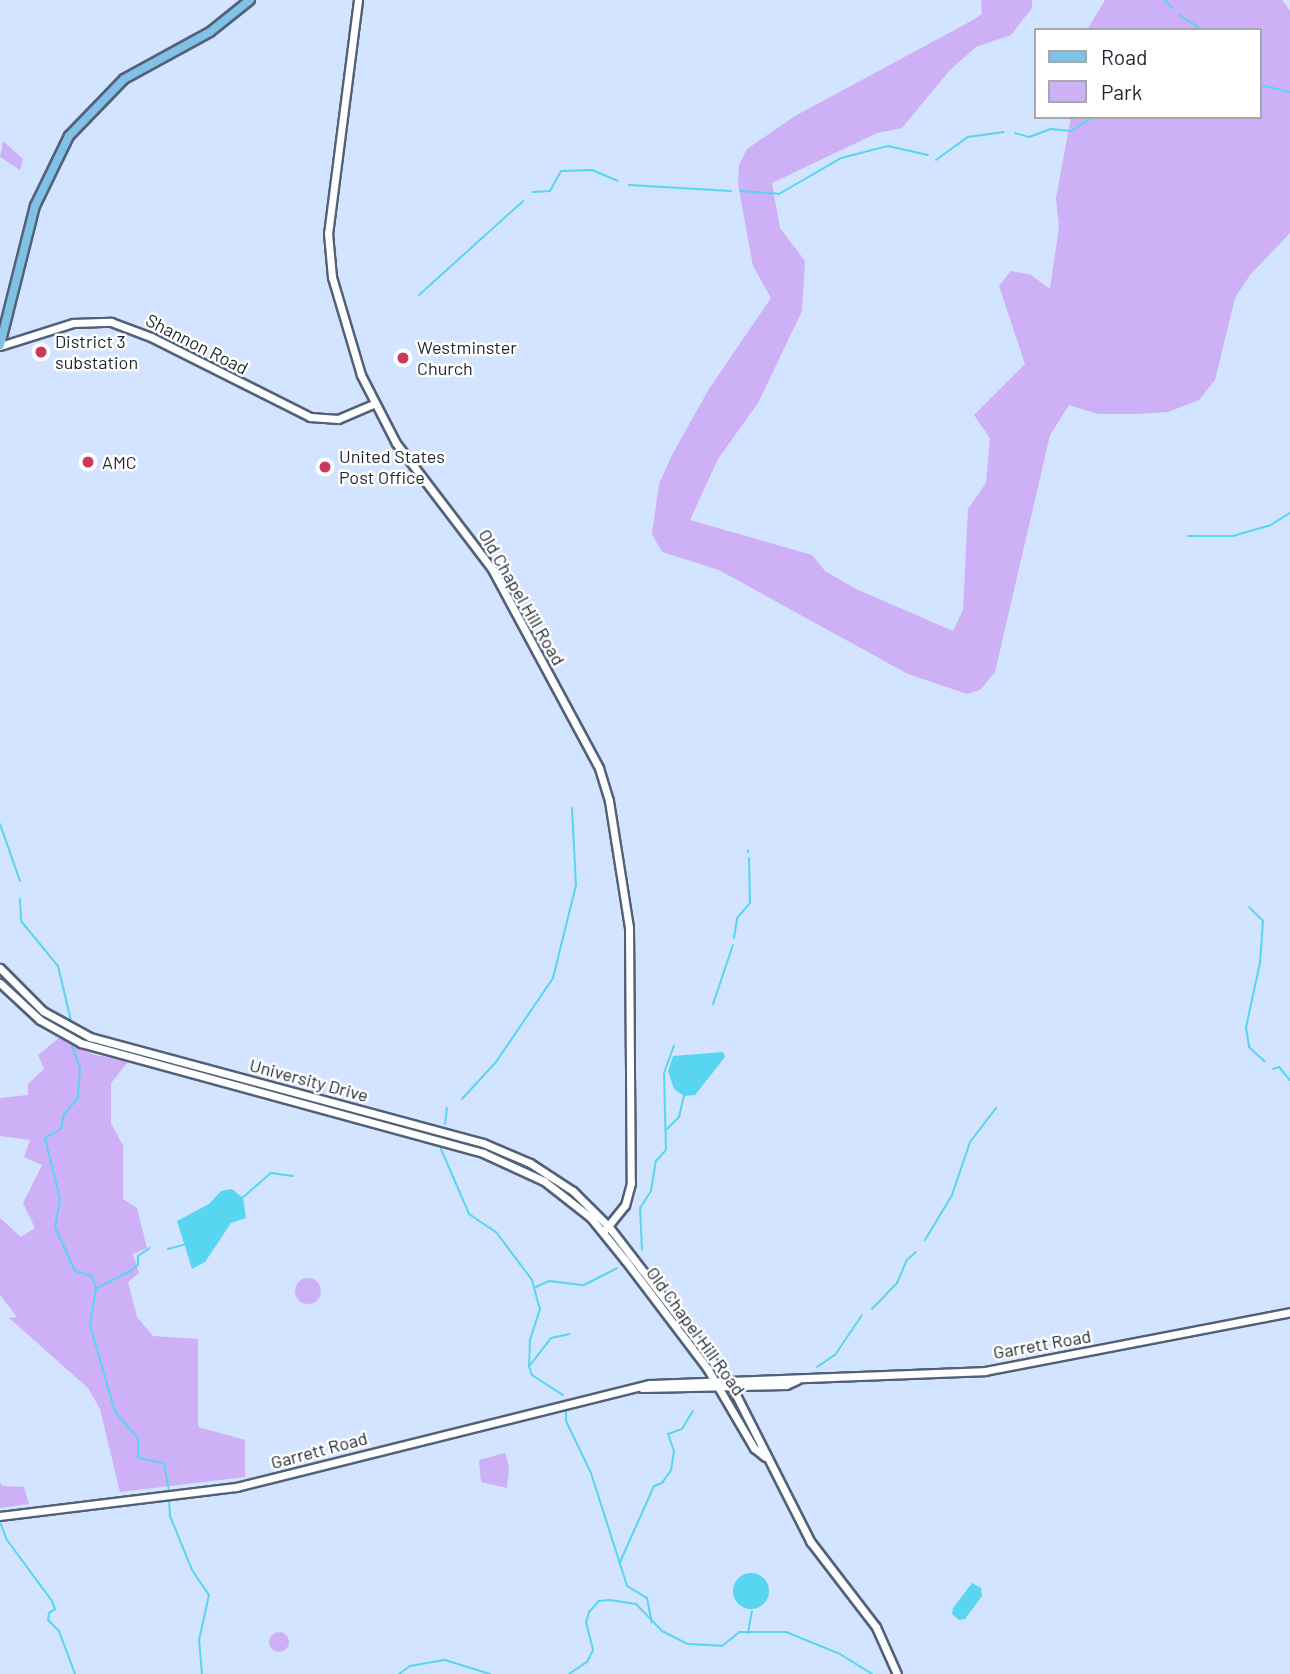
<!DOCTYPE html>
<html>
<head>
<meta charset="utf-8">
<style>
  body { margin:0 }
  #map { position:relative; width:1290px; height:1674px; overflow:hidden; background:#d2e4ff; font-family:Barlow,sans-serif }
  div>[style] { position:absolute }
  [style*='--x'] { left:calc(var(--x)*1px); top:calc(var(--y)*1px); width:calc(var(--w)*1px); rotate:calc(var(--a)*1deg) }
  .green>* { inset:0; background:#cdb0f5 }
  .round { border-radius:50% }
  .water>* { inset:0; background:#58d5f1 }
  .stream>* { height:2px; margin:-1px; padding:0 1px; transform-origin:1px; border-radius:1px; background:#58d5f1 }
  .roads { filter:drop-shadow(2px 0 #526178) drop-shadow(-2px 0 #526178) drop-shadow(0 2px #526178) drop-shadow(0 -2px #526178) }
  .secondary>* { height:7px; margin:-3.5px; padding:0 3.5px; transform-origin:3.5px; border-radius:3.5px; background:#fff }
  .primary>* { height:8px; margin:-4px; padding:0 4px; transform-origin:4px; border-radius:4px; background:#80c2e5 }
  .dots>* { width:19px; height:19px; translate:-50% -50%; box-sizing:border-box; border:4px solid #fff; border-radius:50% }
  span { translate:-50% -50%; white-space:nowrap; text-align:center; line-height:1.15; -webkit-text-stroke:5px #fff; paint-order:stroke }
  .poi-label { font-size:18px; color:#1f252f }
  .left { translate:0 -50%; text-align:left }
  .street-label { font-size:18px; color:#1f252f }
  .legend { position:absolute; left:1034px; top:28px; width:228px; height:91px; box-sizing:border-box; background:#fff; border:2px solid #a5a8ac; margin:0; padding:9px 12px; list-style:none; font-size:21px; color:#1f252f }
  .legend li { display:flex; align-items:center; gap:14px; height:35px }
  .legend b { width:35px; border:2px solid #a5a8ac }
</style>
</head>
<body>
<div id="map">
  <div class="green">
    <div style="clip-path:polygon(981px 0,1032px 0,1032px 8px,1011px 35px,976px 47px,949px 71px,902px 128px,877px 133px,772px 183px,780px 228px,805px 261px,802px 311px,758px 403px,718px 459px,690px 520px,812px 555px,825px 571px,856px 589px,953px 631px,963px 610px,968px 509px,986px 483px,990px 438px,974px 415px,1025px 364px,999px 286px,1011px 271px,1031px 275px,1050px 289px,1059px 227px,1056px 198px,1071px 117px,1260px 117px,1260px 30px,1087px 30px,1105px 0,1282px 0,1290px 11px,1290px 233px,1250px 275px,1235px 298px,1215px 380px,1199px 400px,1168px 412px,1135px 414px,1098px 414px,1069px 405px,1050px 435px,995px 672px,980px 690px,967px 694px,908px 674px,719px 570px,662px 552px,652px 534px,659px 484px,672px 455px,709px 389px,771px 298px,753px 266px,738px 184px,739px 165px,747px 149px,795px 116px,973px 20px,982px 14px)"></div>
    <div style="clip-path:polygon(3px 141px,23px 159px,20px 170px,0 157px)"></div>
    <div style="clip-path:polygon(60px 1037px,92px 1054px,128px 1062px,111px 1083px,111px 1123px,123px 1146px,123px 1199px,137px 1208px,147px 1248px,133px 1254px,139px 1273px,128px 1282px,137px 1317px,153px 1336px,198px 1339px,198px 1427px,245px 1440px,245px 1477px,120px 1492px,100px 1409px,88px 1388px,9px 1318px,17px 1317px,0 1295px,0 1218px,21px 1237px,35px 1228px,23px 1203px,42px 1165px,24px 1157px,30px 1140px,0 1136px,0 1098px,28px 1095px,28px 1084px,44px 1069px,38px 1055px)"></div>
    <div class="round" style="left:295px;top:1278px;width:26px;height:26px"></div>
    <div style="clip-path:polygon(505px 1453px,509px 1467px,507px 1488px,481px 1482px,479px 1460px)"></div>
    <div style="clip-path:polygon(0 1482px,2px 1486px,24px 1487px,29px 1504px,0 1508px)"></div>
    <div class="round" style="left:269px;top:1632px;width:20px;height:20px"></div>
  </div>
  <div class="water">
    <div style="clip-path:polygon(723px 1052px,725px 1057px,695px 1095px,684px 1096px,674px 1089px,668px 1071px,673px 1056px)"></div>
    <div style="clip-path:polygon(232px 1189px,243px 1198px,246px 1218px,231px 1223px,205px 1262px,192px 1269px,177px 1221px,209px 1204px,221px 1191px)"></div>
    <div class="round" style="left:733px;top:1573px;width:36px;height:36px"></div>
    <div style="clip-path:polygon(972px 1583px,981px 1588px,982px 1596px,965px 1619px,959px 1620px,952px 1614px,953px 1608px)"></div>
  </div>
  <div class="stream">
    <div style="--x:1165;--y:0;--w:11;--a:49"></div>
    <div style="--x:1179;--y:15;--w:28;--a:32"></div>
    <div style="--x:1260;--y:85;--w:31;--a:13"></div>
    <div style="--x:1015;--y:133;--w:15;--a:16"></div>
    <div style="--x:1029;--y:137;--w:23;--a:-20"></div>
    <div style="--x:1051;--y:129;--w:20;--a:6"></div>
    <div style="--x:1071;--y:131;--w:26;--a:-32"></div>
    <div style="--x:936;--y:160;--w:39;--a:-36"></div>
    <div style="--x:968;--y:137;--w:36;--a:-8"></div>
    <div style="--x:629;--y:185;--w:102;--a:3.4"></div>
    <div style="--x:740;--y:191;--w:39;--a:4"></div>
    <div style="--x:779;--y:194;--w:72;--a:-30.1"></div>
    <div style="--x:841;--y:158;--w:49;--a:-14.3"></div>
    <div style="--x:888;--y:146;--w:41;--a:12.7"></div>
    <div style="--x:533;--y:192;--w:17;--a:-3"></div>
    <div style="--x:550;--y:191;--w:23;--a:-61"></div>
    <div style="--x:561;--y:171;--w:31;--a:-2"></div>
    <div style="--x:592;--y:170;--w:28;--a:23"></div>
    <div style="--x:419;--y:295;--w:140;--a:-42.1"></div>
    <div style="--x:1188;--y:536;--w:45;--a:0"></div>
    <div style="--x:1233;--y:536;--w:37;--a:-16"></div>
    <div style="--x:1269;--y:526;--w:25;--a:-32"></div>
    <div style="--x:0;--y:824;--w:60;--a:70.7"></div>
    <div style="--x:748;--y:850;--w:2;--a:90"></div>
    <div style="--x:20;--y:899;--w:22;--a:87"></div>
    <div style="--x:21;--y:921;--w:58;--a:50.6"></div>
    <div style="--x:58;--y:966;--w:57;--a:76.7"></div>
    <div style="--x:1249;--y:907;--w:20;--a:45"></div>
    <div style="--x:1263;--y:921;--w:42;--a:94.1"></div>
    <div style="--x:1260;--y:963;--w:66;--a:102.3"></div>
    <div style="--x:1246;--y:1027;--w:20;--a:81"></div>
    <div style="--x:1249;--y:1047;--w:21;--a:43"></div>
    <div style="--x:734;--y:938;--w:20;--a:-81"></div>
    <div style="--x:737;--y:918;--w:20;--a:-49"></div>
    <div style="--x:750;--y:903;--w:45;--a:-91.3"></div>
    <div style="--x:713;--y:1004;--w:62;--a:-71.3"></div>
    <div style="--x:72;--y:1046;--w:23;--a:70"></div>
    <div style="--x:80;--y:1068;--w:30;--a:94"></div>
    <div style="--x:78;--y:1098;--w:21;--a:131"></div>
    <div style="--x:64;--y:1114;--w:15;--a:101"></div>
    <div style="--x:61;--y:1129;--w:18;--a:151"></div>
    <div style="--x:45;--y:1138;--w:63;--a:76.2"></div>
    <div style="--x:60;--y:1199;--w:28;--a:100"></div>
    <div style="--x:55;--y:1227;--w:48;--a:65.6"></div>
    <div style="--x:75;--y:1271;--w:18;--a:16"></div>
    <div style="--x:92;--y:1276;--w:13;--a:72"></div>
    <div style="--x:96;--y:1288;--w:37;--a:99"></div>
    <div style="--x:90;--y:1325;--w:91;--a:74"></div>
    <div style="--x:115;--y:1412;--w:35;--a:49"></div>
    <div style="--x:138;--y:1438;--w:20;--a:90"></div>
    <div style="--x:138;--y:1458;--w:26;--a:11"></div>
    <div style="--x:164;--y:1463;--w:29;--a:80"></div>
    <div style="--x:1273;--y:1069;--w:6;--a:-18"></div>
    <div style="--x:1279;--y:1067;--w:17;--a:50"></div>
    <div style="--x:462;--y:1099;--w:50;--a:-47.4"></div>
    <div style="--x:496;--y:1062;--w:102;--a:-55.8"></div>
    <div style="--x:553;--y:978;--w:96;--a:-76.1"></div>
    <div style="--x:576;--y:885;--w:77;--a:-93"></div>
    <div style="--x:445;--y:1124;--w:16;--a:-83"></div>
    <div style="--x:667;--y:1129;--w:17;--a:-45"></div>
    <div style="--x:679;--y:1117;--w:23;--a:-77"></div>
    <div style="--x:441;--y:1149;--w:71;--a:66.7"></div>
    <div style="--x:469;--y:1214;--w:32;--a:34"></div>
    <div style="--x:496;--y:1232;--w:60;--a:53.1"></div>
    <div style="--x:532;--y:1280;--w:30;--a:75"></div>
    <div style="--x:540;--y:1309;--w:33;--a:108"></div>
    <div style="--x:530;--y:1340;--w:26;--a:92"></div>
    <div style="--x:529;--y:1366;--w:9;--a:72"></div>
    <div style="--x:532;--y:1375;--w:37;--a:33"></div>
    <div style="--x:241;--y:1199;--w:40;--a:-41"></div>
    <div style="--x:271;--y:1173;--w:22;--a:8"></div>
    <div style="--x:925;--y:1240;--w:52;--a:-59"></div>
    <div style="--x:952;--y:1195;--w:56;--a:-71.2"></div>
    <div style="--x:970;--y:1142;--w:43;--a:-52.6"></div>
    <div style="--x:168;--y:1249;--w:16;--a:-15"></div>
    <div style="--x:642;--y:1250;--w:42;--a:-92.7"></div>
    <div style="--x:640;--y:1208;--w:20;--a:-57"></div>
    <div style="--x:651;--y:1191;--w:30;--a:-81"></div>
    <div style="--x:656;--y:1161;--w:15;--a:-48"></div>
    <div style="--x:666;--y:1150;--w:77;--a:-91.5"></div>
    <div style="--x:664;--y:1073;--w:29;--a:-70"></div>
    <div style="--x:536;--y:1287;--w:14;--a:-25"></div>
    <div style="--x:549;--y:1281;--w:35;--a:7"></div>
    <div style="--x:584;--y:1285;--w:37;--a:-27"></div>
    <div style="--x:97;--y:1288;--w:37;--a:-27"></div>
    <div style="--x:130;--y:1271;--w:10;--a:-37"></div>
    <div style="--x:138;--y:1265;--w:9;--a:-90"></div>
    <div style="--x:138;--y:1256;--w:14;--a:-34"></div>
    <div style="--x:872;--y:1309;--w:36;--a:-46"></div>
    <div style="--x:897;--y:1283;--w:25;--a:-67"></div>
    <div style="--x:907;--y:1260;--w:12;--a:-42"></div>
    <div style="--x:530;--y:1365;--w:34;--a:-52"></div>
    <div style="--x:551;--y:1338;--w:19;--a:-12"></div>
    <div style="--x:817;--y:1367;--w:22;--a:-34"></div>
    <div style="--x:835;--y:1355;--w:48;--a:-56"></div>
    <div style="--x:566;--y:1408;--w:13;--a:90"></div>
    <div style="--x:566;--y:1421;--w:58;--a:64.3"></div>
    <div style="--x:591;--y:1473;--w:119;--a:72.3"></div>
    <div style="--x:627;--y:1586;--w:23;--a:31"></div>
    <div style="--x:647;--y:1598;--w:25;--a:79"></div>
    <div style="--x:169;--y:1497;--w:19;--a:87"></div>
    <div style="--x:170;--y:1516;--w:58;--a:67.8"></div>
    <div style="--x:192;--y:1570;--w:30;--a:56"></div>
    <div style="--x:209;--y:1595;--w:46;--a:102.5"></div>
    <div style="--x:199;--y:1640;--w:34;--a:85"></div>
    <div style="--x:0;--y:1522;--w:19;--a:69"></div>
    <div style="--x:7;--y:1540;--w:76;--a:53.6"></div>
    <div style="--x:52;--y:1601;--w:9;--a:69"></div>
    <div style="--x:55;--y:1609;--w:7;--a:146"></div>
    <div style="--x:49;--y:1613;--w:7;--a:98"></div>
    <div style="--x:48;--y:1620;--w:16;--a:45"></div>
    <div style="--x:59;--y:1631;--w:46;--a:69.6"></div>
    <div style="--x:620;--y:1562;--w:83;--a:-65.9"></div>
    <div style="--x:654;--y:1486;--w:9;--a:-21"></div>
    <div style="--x:662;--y:1483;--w:16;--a:-55"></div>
    <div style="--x:671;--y:1470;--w:19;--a:-81"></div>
    <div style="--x:674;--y:1451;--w:18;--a:-109"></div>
    <div style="--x:668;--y:1434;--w:15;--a:-20"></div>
    <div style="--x:682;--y:1429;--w:21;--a:-59"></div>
    <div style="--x:748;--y:1633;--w:22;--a:-80"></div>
    <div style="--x:399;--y:1674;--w:14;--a:-36"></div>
    <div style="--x:410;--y:1666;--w:36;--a:-10"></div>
    <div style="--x:445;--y:1660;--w:47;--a:17.3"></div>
    <div style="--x:569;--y:1674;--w:22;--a:-34"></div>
    <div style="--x:587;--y:1662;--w:13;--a:-63"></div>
    <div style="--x:593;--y:1650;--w:29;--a:-104"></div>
    <div style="--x:586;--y:1622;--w:10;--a:-73"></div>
    <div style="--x:589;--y:1612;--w:15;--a:-48"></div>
    <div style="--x:599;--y:1601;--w:11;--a:-5"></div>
    <div style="--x:610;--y:1600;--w:26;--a:9"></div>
    <div style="--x:636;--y:1604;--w:37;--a:46"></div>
    <div style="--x:662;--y:1631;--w:29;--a:27"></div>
    <div style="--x:688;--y:1644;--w:34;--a:3"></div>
    <div style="--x:722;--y:1646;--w:22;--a:-39"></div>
    <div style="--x:739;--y:1632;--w:47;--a:0"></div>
    <div style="--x:786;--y:1632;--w:58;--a:22.2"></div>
    <div style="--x:840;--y:1654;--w:38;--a:32"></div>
  </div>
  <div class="roads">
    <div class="secondary">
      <div style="--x:358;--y:0;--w:235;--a:97.3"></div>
      <div style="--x:328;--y:233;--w:44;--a:84.8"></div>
      <div style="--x:332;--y:277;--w:102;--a:73.5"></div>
      <div style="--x:361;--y:375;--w:76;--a:62.8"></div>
      <div style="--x:396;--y:443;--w:158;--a:52.7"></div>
      <div style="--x:492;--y:569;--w:226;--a:61.7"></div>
      <div style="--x:599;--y:768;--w:34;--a:73"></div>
      <div style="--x:609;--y:801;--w:128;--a:81"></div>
      <div style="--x:629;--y:927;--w:256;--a:89.6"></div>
      <div style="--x:631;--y:1183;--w:23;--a:105"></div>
      <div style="--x:625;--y:1205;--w:35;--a:129"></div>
      <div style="--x:0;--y:346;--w:77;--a:-17.5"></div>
      <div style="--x:73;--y:323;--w:38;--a:-2"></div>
      <div style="--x:111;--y:322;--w:43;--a:20.6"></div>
      <div style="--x:151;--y:337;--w:178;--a:26.7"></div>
      <div style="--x:310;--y:417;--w:28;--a:4"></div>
      <div style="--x:338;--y:419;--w:38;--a:-23"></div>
      <div style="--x:0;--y:968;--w:61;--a:45"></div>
      <div style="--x:43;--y:1011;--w:54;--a:29"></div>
      <div style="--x:90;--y:1037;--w:407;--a:15.1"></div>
      <div style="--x:483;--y:1143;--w:51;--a:23.1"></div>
      <div style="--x:530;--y:1163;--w:51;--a:33.1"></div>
      <div style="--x:573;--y:1191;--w:51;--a:45"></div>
      <div style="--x:609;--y:1227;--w:202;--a:52.4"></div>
      <div style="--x:732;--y:1387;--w:173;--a:63.1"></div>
      <div style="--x:810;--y:1541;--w:108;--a:52.5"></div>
      <div style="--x:876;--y:1627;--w:51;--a:65.9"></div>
      <div style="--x:0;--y:983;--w:54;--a:42.8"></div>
      <div style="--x:40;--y:1020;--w:47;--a:29.3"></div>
      <div style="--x:81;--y:1043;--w:417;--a:15.3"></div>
      <div style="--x:483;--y:1153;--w:67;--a:24.7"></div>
      <div style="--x:544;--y:1181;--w:60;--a:38.2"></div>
      <div style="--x:591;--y:1218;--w:54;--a:51"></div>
      <div style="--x:625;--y:1260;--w:136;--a:52.8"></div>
      <div style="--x:707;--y:1368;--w:93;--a:59.6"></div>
      <div style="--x:754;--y:1448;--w:14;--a:39"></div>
      <div style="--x:642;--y:1388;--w:144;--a:-1.2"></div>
      <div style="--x:786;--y:1385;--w:12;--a:-24"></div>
      <div style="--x:0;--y:1516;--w:238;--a:-7"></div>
      <div style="--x:236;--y:1487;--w:426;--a:-14"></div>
      <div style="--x:649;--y:1384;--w:336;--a:-2.2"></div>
      <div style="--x:985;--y:1371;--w:311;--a:-10.9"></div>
    </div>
    <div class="primary">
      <div style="--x:0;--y:345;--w:143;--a:-75.9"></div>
      <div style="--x:35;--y:206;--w:78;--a:-64.1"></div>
      <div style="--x:69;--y:136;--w:79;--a:-46"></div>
      <div style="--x:124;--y:79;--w:98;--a:-28.7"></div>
      <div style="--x:210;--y:32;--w:51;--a:-38.7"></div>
    </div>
  </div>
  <div class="dots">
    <div style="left:41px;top:352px;background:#c8395c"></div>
    <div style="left:403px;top:358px;background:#c8395c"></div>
    <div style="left:88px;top:462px;background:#c8395c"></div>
    <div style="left:325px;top:467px;background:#c8395c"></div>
  </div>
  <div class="poi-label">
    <span class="left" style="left:55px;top:352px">District 3<br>substation</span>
    <span class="left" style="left:417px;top:358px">Westminster<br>Church</span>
    <span class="left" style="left:339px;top:467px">United States<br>Post Office</span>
    <span class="left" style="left:102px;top:462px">AMC</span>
  </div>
  <div class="street-label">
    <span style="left:197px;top:344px;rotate:27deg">Shannon Road</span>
    <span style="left:522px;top:597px;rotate:60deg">Old Chapel Hill Road</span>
    <span style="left:309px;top:1080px;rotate:15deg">University Drive</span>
    <span style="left:696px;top:1331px;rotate:54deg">Old Chapel Hill Road</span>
    <span style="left:1042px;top:1344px;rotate:-10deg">Garrett Road</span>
    <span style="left:319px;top:1450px;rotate:-15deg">Garrett Road</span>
  </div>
  <ul class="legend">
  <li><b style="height:9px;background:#80c2e5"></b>Road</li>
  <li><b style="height:19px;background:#cdb0f5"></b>Park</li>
  </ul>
</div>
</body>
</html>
